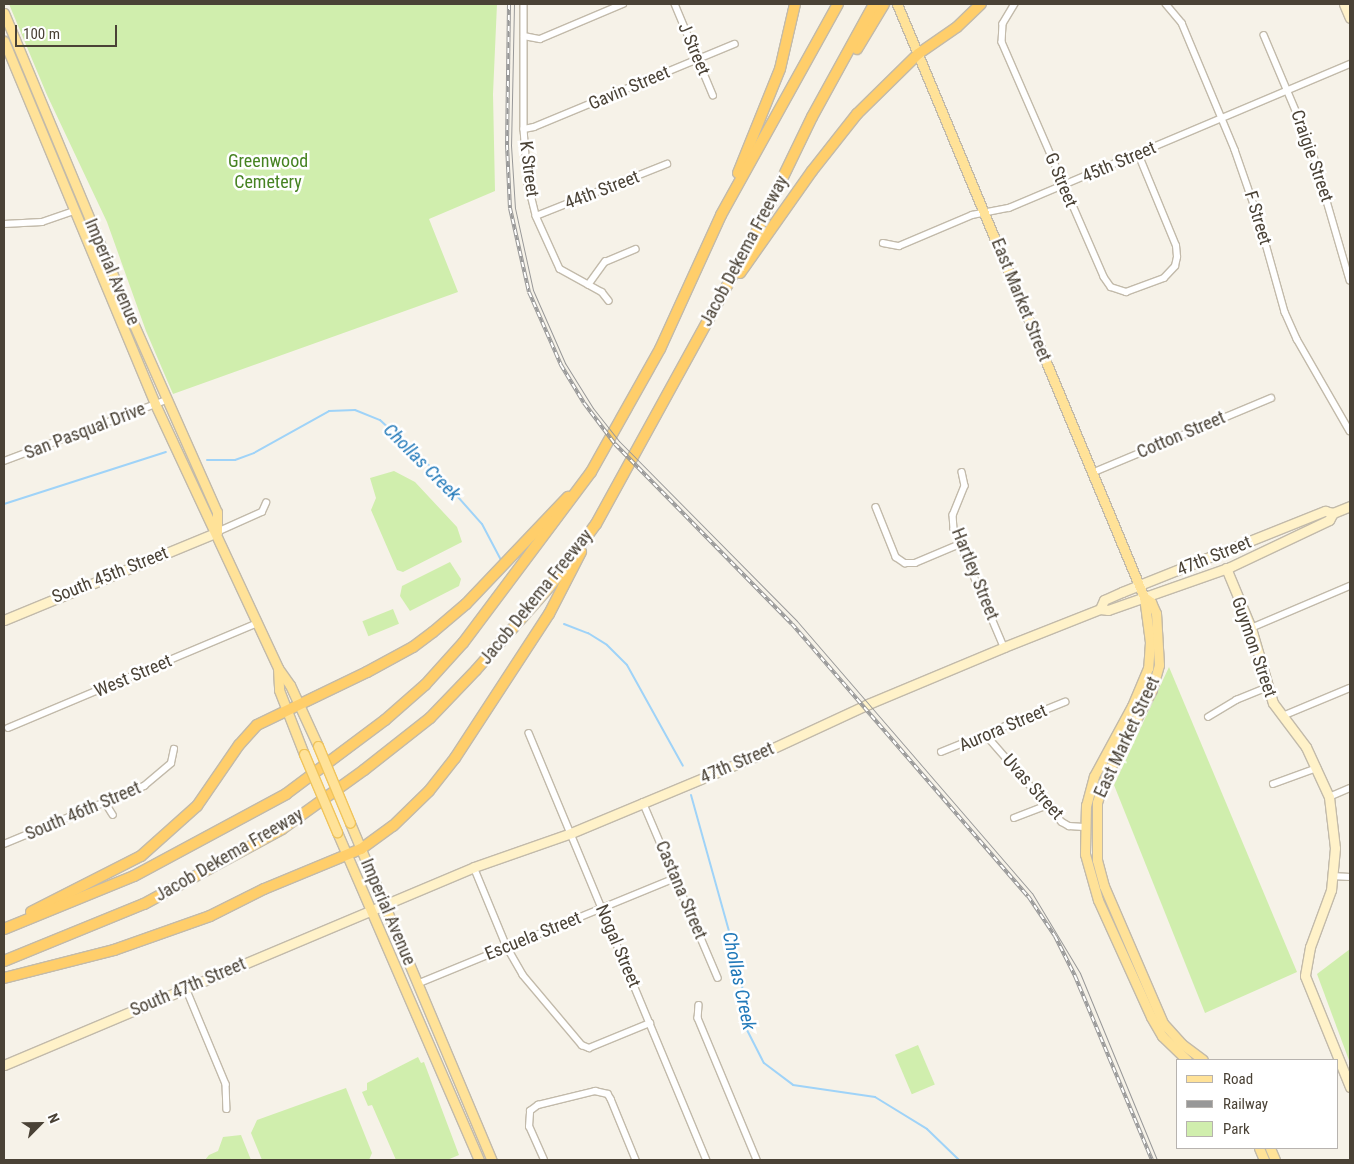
<!DOCTYPE html>
<html>
<head>
<meta charset="utf-8">
<style>
  body { margin:0 }
  #map { position:relative; width:1354px; height:1164px; overflow:hidden; background:#f6f2e8; font-family:"Roboto Condensed",sans-serif }
  div>[style] { position:absolute }
  [style*='--x'] { left:calc(var(--x)*1px); top:calc(var(--y)*1px); width:calc(var(--w)*1px); rotate:calc(var(--a)*1deg) }
  .green>* { inset:0; background:#d0eead; transform-origin:0 0 }
  .stream>* { height:2px; margin:-1px; padding:0 1px; transform-origin:1px; border-radius:1px; background:#9fd3f8 }
  .roads { filter:drop-shadow(1px 0 #c2baaa) drop-shadow(-1px 0 #c2baaa) drop-shadow(0 1px #c2baaa) drop-shadow(0 -1px #c2baaa) }
  .street>* { height:5.5px; margin:-2.75px; padding:0 2.75px; transform-origin:2.75px; border-radius:2.75px; background:#fff }
  .secondary>* { height:9px; margin:-4.5px; padding:0 4.5px; transform-origin:4.5px; border-radius:4.5px; background:#fff2c9 }
  .primary>* { height:9px; margin:-4.5px; padding:0 4.5px; transform-origin:4.5px; border-radius:4.5px; background:#ffe298 }
  .highway>* { height:10px; margin:-5px; padding:0 5px; transform-origin:5px; border-radius:5px; background:#ffce6a }
  .tram>* { height:1px; margin:-0.5px; padding:0 0.5px; transform-origin:0.5px; border-radius:0.5px; background:#989898 }
  .rail>* { height:4px; margin-top:-2px; transform-origin:0; background:repeating-linear-gradient(90deg,#fff 0 5.5px,#989898 0 11px); box-sizing:border-box; border-block:1px solid #989898 }
  .bridges { filter:drop-shadow(1px 0 #f0c45c) drop-shadow(-1px 0 #f0c45c) drop-shadow(0 1px #f0c45c) drop-shadow(0 -1px #f0c45c) }
  .primary-bridge>* { height:9px; margin:-4.5px; padding:0 4.5px; transform-origin:4.5px; border-radius:4.5px; background:#ffe298 }
  span { translate:-50% -50%; white-space:nowrap; text-align:center; line-height:1.15; -webkit-text-stroke:5px #fff; paint-order:stroke }
  .street-label { font-size:18px; color:#4a4236 }
  .park-label { font-size:18px; color:#468322 }
  .water-label { font-size:19px; color:#2279b9; font-style:italic }
  .frame { position:absolute; inset:0; border:5px solid #4a4236; pointer-events:none }
  .legend { position:absolute; left:1176px; top:1059px; width:162px; height:90px; box-sizing:border-box; background:#fff; border:1px solid #b7b3af; margin:0; padding:6px 9px; list-style:none; font-size:15px; color:#4a4236 }
  .legend li { display:flex; align-items:center; gap:10px; height:25px }
  .legend b { width:25px; border:1px solid #b7b3af }
  .north { position:absolute; left:15px; top:1099px; width:50px; height:50px; -webkit-text-stroke:4px #fff; paint-order:stroke; rotate:67deg; font-size:14px; font-weight:700; line-height:20px; text-align:center; color:#4a4236 }
  .north::after { content:''; display:block; margin:auto; width:18px; height:22px; background:#4a4236; clip-path:polygon(50% 0,100% 100%,50% 72%,0 100%) }
  .scale { position:absolute; left:15px; top:25px; width:102px; height:22px; box-sizing:border-box; border:2px solid #4a4236; border-top:0; padding-left:6px; font-size:15px; line-height:18px; white-space:nowrap; color:#4a4236; -webkit-text-stroke:4px #fff; paint-order:stroke }
</style>
</head>
<body>
<div id="map">
  <div class="green">
    <div style="clip-path:polygon(9px 4px,497px 4px,493px 94px,495px 191px,429px 219px,458px 292px,173px 394px,146px 331px,107px 222px,47px 95px)"></div>
    <div style="clip-path:polygon(394px 471px,415px 482px,457px 527px,462px 542px,403px 572px,397px 570px,371px 510px,376px 498px,370px 478px)"></div>
    <div style="clip-path:polygon(450px 562px,461px 579px,459px 586px,410px 611px,400px 596px,402px 586px)"></div>
    <div style="left:393px;top:609px;width:16px;height:33px;rotate:68deg"></div>
    <div style="clip-path:polygon(1169px 667px,1297px 972px,1205px 1013px,1114px 785px)"></div>
    <div style="clip-path:polygon(1350px 949px,1350px 1063px,1317px 974px)"></div>
    <div style="left:918px;top:1045px;width:43px;height:25px;rotate:67deg"></div>
    <div style="clip-path:polygon(418px 1057px,421px 1063px,424px 1062px,459px 1155px,447px 1160px,396px 1160px,372px 1105px,368px 1106px,362px 1092px,367px 1090px,367px 1083px)"></div>
    <div style="clip-path:polygon(346px 1088px,372px 1153px,369px 1160px,262px 1160px,251px 1133px,257px 1120px)"></div>
    <div style="clip-path:polygon(241px 1135px,251px 1160px,205px 1160px,209px 1155px,218px 1151px,223px 1137px)"></div>
  </div>
  <div class="stream">
    <div style="--x:207;--y:460;--w:28;--a:0"></div>
    <div style="--x:235;--y:460;--w:20;--a:-20"></div>
    <div style="--x:254;--y:453;--w:86;--a:-29.2"></div>
    <div style="--x:329;--y:411;--w:26;--a:-2"></div>
    <div style="--x:355;--y:410;--w:27;--a:22"></div>
    <div style="--x:380;--y:420;--w:74;--a:42.8"></div>
    <div style="--x:434;--y:470;--w:72;--a:48.4"></div>
    <div style="--x:482;--y:524;--w:41;--a:62.2"></div>
    <div style="--x:4;--y:504;--w:170;--a:-17.8"></div>
    <div style="--x:564;--y:624;--w:26;--a:21"></div>
    <div style="--x:588;--y:633;--w:22;--a:32"></div>
    <div style="--x:607;--y:645;--w:28;--a:45"></div>
    <div style="--x:627;--y:665;--w:115;--a:61"></div>
    <div style="--x:691;--y:795;--w:186;--a:74.4"></div>
    <div style="--x:741;--y:974;--w:54;--a:84.7"></div>
    <div style="--x:746;--y:1028;--w:39;--a:63"></div>
    <div style="--x:764;--y:1063;--w:36;--a:37"></div>
    <div style="--x:793;--y:1085;--w:83;--a:8.3"></div>
    <div style="--x:875;--y:1097;--w:61;--a:31.6"></div>
    <div style="--x:927;--y:1129;--w:45;--a:44.1"></div>
  </div>
  <div class="roads">
    <div class="street">
      <div style="--x:524;--y:4;--w:125;--a:90"></div>
      <div style="--x:524;--y:129;--w:54;--a:85.8"></div>
      <div style="--x:528;--y:183;--w:34;--a:76"></div>
      <div style="--x:536;--y:216;--w:58;--a:65.6"></div>
      <div style="--x:560;--y:269;--w:48;--a:28.7"></div>
      <div style="--x:602;--y:292;--w:11;--a:52"></div>
      <div style="--x:675;--y:4;--w:99;--a:67.3"></div>
      <div style="--x:1015;--y:4;--w:23;--a:121"></div>
      <div style="--x:1003;--y:24;--w:18;--a:93"></div>
      <div style="--x:1002;--y:42;--w:256;--a:66.5"></div>
      <div style="--x:1104;--y:277;--w:12;--a:55"></div>
      <div style="--x:1111;--y:287;--w:16;--a:18"></div>
      <div style="--x:1126;--y:292;--w:40;--a:-20.2"></div>
      <div style="--x:1164;--y:278;--w:16;--a:-47"></div>
      <div style="--x:1175;--y:266;--w:9;--a:-77"></div>
      <div style="--x:1177;--y:257;--w:11;--a:-95"></div>
      <div style="--x:1176;--y:246;--w:100;--a:-112.4"></div>
      <div style="--x:1166;--y:4;--w:25;--a:50"></div>
      <div style="--x:1182;--y:23;--w:138;--a:67.3"></div>
      <div style="--x:1235;--y:150;--w:73;--a:70.8"></div>
      <div style="--x:1259;--y:219;--w:97;--a:74.4"></div>
      <div style="--x:1285;--y:312;--w:30;--a:66"></div>
      <div style="--x:1297;--y:339;--w:106;--a:60.1"></div>
      <div style="--x:1264;--y:35;--w:121;--a:67.1"></div>
      <div style="--x:1311;--y:146;--w:140;--a:73.8"></div>
      <div style="--x:524;--y:36;--w:16;--a:11"></div>
      <div style="--x:540;--y:39;--w:90;--a:-22.9"></div>
      <div style="--x:524;--y:129;--w:10;--a:-11"></div>
      <div style="--x:534;--y:127;--w:217;--a:-22.5"></div>
      <div style="--x:536;--y:216;--w:141;--a:-21.7"></div>
      <div style="--x:4;--y:224;--w:38;--a:-3"></div>
      <div style="--x:42;--y:222;--w:34;--a:-19"></div>
      <div style="--x:883;--y:243;--w:16;--a:11"></div>
      <div style="--x:899;--y:246;--w:79;--a:-23"></div>
      <div style="--x:972;--y:215;--w:38;--a:-11"></div>
      <div style="--x:1009;--y:208;--w:370;--a:-22.9"></div>
      <div style="--x:588;--y:285;--w:29;--a:-54"></div>
      <div style="--x:605;--y:262;--w:33;--a:-23"></div>
      <div style="--x:4;--y:461;--w:173;--a:-20.6"></div>
      <div style="--x:962;--y:472;--w:14;--a:78"></div>
      <div style="--x:965;--y:486;--w:31;--a:112"></div>
      <div style="--x:953;--y:515;--w:14;--a:86"></div>
      <div style="--x:954;--y:529;--w:128;--a:67"></div>
      <div style="--x:1092;--y:473;--w:194;--a:-22.7"></div>
      <div style="--x:876;--y:507;--w:54;--a:68.2"></div>
      <div style="--x:896;--y:557;--w:11;--a:34"></div>
      <div style="--x:905;--y:563;--w:10;--a:0"></div>
      <div style="--x:915;--y:563;--w:49;--a:-22.9"></div>
      <div style="--x:217;--y:532;--w:49;--a:-24"></div>
      <div style="--x:262;--y:512;--w:10;--a:-66"></div>
      <div style="--x:1251;--y:628;--w:108;--a:-23"></div>
      <div style="--x:1285;--y:715;--w:70;--a:-22.6"></div>
      <div style="--x:1208;--y:717;--w:33;--a:-31"></div>
      <div style="--x:1236;--y:700;--w:32;--a:-22"></div>
      <div style="--x:8;--y:728;--w:271;--a:-22.8"></div>
      <div style="--x:529;--y:733;--w:463;--a:67.4"></div>
      <div style="--x:987;--y:736;--w:114;--a:48.9"></div>
      <div style="--x:1062;--y:822;--w:8;--a:30"></div>
      <div style="--x:1069;--y:826;--w:15;--a:4"></div>
      <div style="--x:941;--y:752;--w:134;--a:-22"></div>
      <div style="--x:1273;--y:784;--w:47;--a:-20"></div>
      <div style="--x:1329;--y:797;--w:23;--a:-23"></div>
      <div style="--x:105;--y:802;--w:15;--a:58"></div>
      <div style="--x:643;--y:802;--w:191;--a:66.9"></div>
      <div style="--x:1014;--y:818;--w:36;--a:-21"></div>
      <div style="--x:4;--y:844;--w:152;--a:-22.5"></div>
      <div style="--x:144;--y:786;--w:35;--a:-40"></div>
      <div style="--x:171;--y:763;--w:14;--a:-78"></div>
      <div style="--x:474;--y:867;--w:87;--a:67.6"></div>
      <div style="--x:507;--y:947;--w:32;--a:60"></div>
      <div style="--x:523;--y:975;--w:92;--a:49.9"></div>
      <div style="--x:582;--y:1045;--w:8;--a:23"></div>
      <div style="--x:589;--y:1048;--w:66;--a:-22.3"></div>
      <div style="--x:1332;--y:876;--w:18;--a:3"></div>
      <div style="--x:417;--y:984;--w:280;--a:-22.3"></div>
      <div style="--x:186;--y:988;--w:104;--a:67.4"></div>
      <div style="--x:226;--y:1084;--w:25;--a:88"></div>
      <div style="--x:699;--y:1005;--w:13;--a:94"></div>
      <div style="--x:698;--y:1018;--w:154;--a:67.4"></div>
      <div style="--x:544;--y:1160;--w:36;--a:-114"></div>
      <div style="--x:529;--y:1127;--w:16;--a:-86"></div>
      <div style="--x:530;--y:1111;--w:10;--a:-37"></div>
      <div style="--x:538;--y:1105;--w:59;--a:-13.8"></div>
      <div style="--x:595;--y:1091;--w:13;--a:13"></div>
      <div style="--x:608;--y:1094;--w:6;--a:59"></div>
      <div style="--x:611;--y:1099;--w:66;--a:67.7"></div>
    </div>
    <div class="secondary">
      <div style="--x:1344;--y:4;--w:15;--a:67"></div>
      <div style="--x:1226;--y:568;--w:65;--a:67.4"></div>
      <div style="--x:1251;--y:628;--w:78;--a:73.7"></div>
      <div style="--x:1273;--y:703;--w:55;--a:53.1"></div>
      <div style="--x:1306;--y:747;--w:55;--a:65.3"></div>
      <div style="--x:1329;--y:797;--w:51;--a:83.3"></div>
      <div style="--x:1335;--y:848;--w:42;--a:95.4"></div>
      <div style="--x:1331;--y:890;--w:61;--a:110.2"></div>
      <div style="--x:1310;--y:947;--w:29;--a:100"></div>
      <div style="--x:1305;--y:976;--w:120;--a:67.9"></div>
      <div style="--x:1100;--y:609;--w:10;--a:-66"></div>
      <div style="--x:1104;--y:600;--w:20;--a:-24"></div>
      <div style="--x:1122;--y:592;--w:219;--a:-21.8"></div>
      <div style="--x:1325;--y:511;--w:8;--a:14"></div>
      <div style="--x:4;--y:620;--w:230;--a:-22.4"></div>
      <div style="--x:4;--y:1065;--w:510;--a:-22.84"></div>
      <div style="--x:474;--y:867;--w:103;--a:-19.3"></div>
      <div style="--x:571;--y:833;--w:198;--a:-22.6"></div>
      <div style="--x:754;--y:757;--w:126;--a:-24.9"></div>
      <div style="--x:868;--y:704;--w:147;--a:-22.7"></div>
      <div style="--x:1004;--y:647;--w:103;--a:-21.6"></div>
      <div style="--x:1100;--y:609;--w:8;--a:7"></div>
      <div style="--x:1108;--y:610;--w:129;--a:-19.4"></div>
      <div style="--x:1230;--y:567;--w:110;--a:-25.4"></div>
      <div style="--x:1329;--y:520;--w:8;--a:-60"></div>
      <div style="--x:1333;--y:513;--w:18;--a:-22"></div>
    </div>
    <div class="primary">
      <div style="--x:897;--y:4;--w:642;--a:67.39"></div>
      <div style="--x:1144;--y:597;--w:45;--a:82.4"></div>
      <div style="--x:1150;--y:642;--w:26;--a:94"></div>
      <div style="--x:1148;--y:668;--w:41;--a:112.8"></div>
      <div style="--x:1132;--y:706;--w:80;--a:118.5"></div>
      <div style="--x:1094;--y:776;--w:30;--a:105"></div>
      <div style="--x:1086;--y:805;--w:49;--a:91.2"></div>
      <div style="--x:1085;--y:854;--w:48;--a:74.2"></div>
      <div style="--x:1098;--y:900;--w:128;--a:65.6"></div>
      <div style="--x:1151;--y:1017;--w:22;--a:60"></div>
      <div style="--x:1162;--y:1036;--w:35;--a:44"></div>
      <div style="--x:4;--y:13;--w:321;--a:67.4"></div>
      <div style="--x:127;--y:309;--w:222;--a:66.1"></div>
      <div style="--x:217;--y:512;--w:20;--a:90"></div>
      <div style="--x:4;--y:41;--w:393;--a:67.4"></div>
      <div style="--x:155;--y:404;--w:291;--a:65"></div>
      <div style="--x:278;--y:668;--w:21;--a:55"></div>
      <div style="--x:290;--y:685;--w:67;--a:65.3"></div>
      <div style="--x:1144;--y:597;--w:9;--a:36"></div>
      <div style="--x:1151;--y:602;--w:12;--a:66"></div>
      <div style="--x:1156;--y:613;--w:52;--a:86.7"></div>
      <div style="--x:1159;--y:665;--w:26;--a:106"></div>
      <div style="--x:1152;--y:690;--w:100;--a:118.1"></div>
      <div style="--x:1105;--y:778;--w:26;--a:108"></div>
      <div style="--x:1097;--y:803;--w:57;--a:90"></div>
      <div style="--x:1097;--y:860;--w:27;--a:75"></div>
      <div style="--x:1104;--y:886;--w:149;--a:66.7"></div>
      <div style="--x:1163;--y:1023;--w:28;--a:48"></div>
      <div style="--x:1182;--y:1044;--w:26;--a:37"></div>
      <div style="--x:278;--y:668;--w:22;--a:87"></div>
      <div style="--x:279;--y:690;--w:69;--a:68.7"></div>
      <div style="--x:350;--y:823;--w:366;--a:67.2"></div>
      <div style="--x:337;--y:832;--w:357;--a:66.6"></div>
      <div style="--x:1259;--y:1148;--w:13;--a:67"></div>
      <div style="--x:1270;--y:1148;--w:13;--a:67"></div>
    </div>
    <div class="highway">
      <div style="--x:857;--y:49;--w:52;--a:-59"></div>
      <div style="--x:738;--y:173;--w:112;--a:-68"></div>
      <div style="--x:780;--y:69;--w:67;--a:-77"></div>
      <div style="--x:740;--y:273;--w:125;--a:-54.8"></div>
      <div style="--x:812;--y:171;--w:73;--a:-51.7"></div>
      <div style="--x:857;--y:114;--w:86;--a:-44.5"></div>
      <div style="--x:918;--y:54;--w:47;--a:-34.7"></div>
      <div style="--x:957;--y:27;--w:33;--a:-44"></div>
      <div style="--x:31;--y:912;--w:123;--a:-27"></div>
      <div style="--x:141;--y:856;--w:75;--a:-41.8"></div>
      <div style="--x:197;--y:806;--w:74;--a:-55.5"></div>
      <div style="--x:239;--y:745;--w:27;--a:-48"></div>
      <div style="--x:257;--y:725;--w:122;--a:-25.7"></div>
      <div style="--x:367;--y:672;--w:52;--a:-28.5"></div>
      <div style="--x:413;--y:647;--w:25;--a:-37"></div>
      <div style="--x:433;--y:632;--w:43;--a:-40.3"></div>
      <div style="--x:466;--y:604;--w:148;--a:-46.4"></div>
      <div style="--x:4;--y:929;--w:140;--a:-22.2"></div>
      <div style="--x:134;--y:876;--w:173;--a:-28.3"></div>
      <div style="--x:286;--y:794;--w:124;--a:-36.8"></div>
      <div style="--x:385;--y:720;--w:53;--a:-41.2"></div>
      <div style="--x:425;--y:685;--w:57;--a:-47.9"></div>
      <div style="--x:463;--y:643;--w:214;--a:-53.2"></div>
      <div style="--x:591;--y:472;--w:141;--a:-60.7"></div>
      <div style="--x:660;--y:349;--w:147;--a:-65.5"></div>
      <div style="--x:721;--y:215;--w:241;--a:-61"></div>
      <div style="--x:4;--y:961;--w:151;--a:-22.2"></div>
      <div style="--x:144;--y:904;--w:157;--a:-28.5"></div>
      <div style="--x:282;--y:829;--w:101;--a:-35.7"></div>
      <div style="--x:364;--y:770;--w:84;--a:-38.2"></div>
      <div style="--x:430;--y:718;--w:66;--a:-46.2"></div>
      <div style="--x:476;--y:670;--w:113;--a:-48.6"></div>
      <div style="--x:551;--y:585;--w:76;--a:-53.6"></div>
      <div style="--x:596;--y:524;--w:328;--a:-61.2"></div>
      <div style="--x:754;--y:237;--w:133;--a:-64.2"></div>
      <div style="--x:812;--y:117;--w:129;--a:-61.2"></div>
      <div style="--x:4;--y:978;--w:114;--a:-14.3"></div>
      <div style="--x:114;--y:950;--w:102;--a:-19.5"></div>
      <div style="--x:210;--y:916;--w:60;--a:-26.6"></div>
      <div style="--x:264;--y:889;--w:105;--a:-22.4"></div>
      <div style="--x:361;--y:849;--w:39;--a:-36"></div>
      <div style="--x:393;--y:826;--w:50;--a:-44.2"></div>
      <div style="--x:429;--y:791;--w:42;--a:-51.8"></div>
      <div style="--x:455;--y:758;--w:172;--a:-56.9"></div>
      <div style="--x:549;--y:614;--w:70;--a:-62.7"></div>
    </div>
  </div>
  <div class="tram">
    <div style="--x:514;--y:4;--w:141;--a:91.2"></div>
    <div style="--x:511;--y:145;--w:63;--a:86.4"></div>
    <div style="--x:515;--y:208;--w:84;--a:77.6"></div>
    <div style="--x:533;--y:290;--w:80;--a:66.3"></div>
    <div style="--x:565;--y:363;--w:53;--a:58.1"></div>
    <div style="--x:593;--y:408;--w:42;--a:51.8"></div>
    <div style="--x:619;--y:441;--w:253;--a:45.3"></div>
    <div style="--x:797;--y:621;--w:359;--a:49.2"></div>
    <div style="--x:1032;--y:893;--w:93;--a:59"></div>
    <div style="--x:1080;--y:973;--w:202;--a:67.6"></div>
  </div>
  <div class="rail">
    <div style="--x:509;--y:4;--w:141;--a:90.8"></div>
    <div style="--x:507;--y:145;--w:63;--a:87.3"></div>
    <div style="--x:510;--y:208;--w:86;--a:77.3"></div>
    <div style="--x:529;--y:292;--w:80;--a:66.3"></div>
    <div style="--x:561;--y:365;--w:44;--a:58.8"></div>
    <div style="--x:584;--y:403;--w:51;--a:52.9"></div>
    <div style="--x:615;--y:444;--w:252;--a:45.5"></div>
    <div style="--x:792;--y:624;--w:360;--a:49.1"></div>
    <div style="--x:1028;--y:896;--w:48;--a:56"></div>
    <div style="--x:1055;--y:936;--w:45;--a:63.4"></div>
    <div style="--x:1075;--y:976;--w:199;--a:67.3"></div>
  </div>
  <div class="bridges">
    <div class="primary-bridge">
      <div style="--x:318;--y:746;--w:83;--a:67.4"></div>
      <div style="--x:304;--y:754;--w:85;--a:67.1"></div>
    </div>
  </div>
  <div class="street-label">
    <span style="left:694px;top:49px;rotate:67deg">J Street</span>
    <span style="left:629px;top:88px;rotate:-23deg">Gavin Street</span>
    <span style="left:1312px;top:156px;rotate:71deg">Craigie Street</span>
    <span style="left:1119px;top:162px;rotate:-23deg">45th Street</span>
    <span style="left:529px;top:169px;rotate:83deg">K Street</span>
    <span style="left:1061px;top:180px;rotate:67deg">G Street</span>
    <span style="left:602px;top:190px;rotate:-21deg">44th Street</span>
    <span style="left:1258px;top:218px;rotate:73deg">F Street</span>
    <span style="left:744px;top:251px;rotate:-62deg">Jacob Dekema Freeway</span>
    <span style="left:112px;top:272px;rotate:67deg">Imperial Avenue</span>
    <span style="left:1021px;top:300px;rotate:68deg">East Market Street</span>
    <span style="left:85px;top:431px;rotate:-21deg">San Pasqual Drive</span>
    <span style="left:1181px;top:435px;rotate:-23deg">Cotton Street</span>
    <span style="left:1214px;top:556px;rotate:-22deg">47th Street</span>
    <span style="left:975px;top:574px;rotate:68deg">Hartley Street</span>
    <span style="left:110px;top:575px;rotate:-22deg">South 45th Street</span>
    <span style="left:536px;top:597px;rotate:-51deg">Jacob Dekema Freeway</span>
    <span style="left:1254px;top:647px;rotate:71deg">Guymon Street</span>
    <span style="left:133px;top:676px;rotate:-23deg">West Street</span>
    <span style="left:1003px;top:728px;rotate:-23deg">Aurora Street</span>
    <span style="left:1127px;top:737px;rotate:-65deg">East Market Street</span>
    <span style="left:737px;top:763px;rotate:-23deg">47th Street</span>
    <span style="left:1033px;top:787px;rotate:48deg">Uvas Street</span>
    <span style="left:83px;top:811px;rotate:-23deg">South 46th Street</span>
    <span style="left:229px;top:855px;rotate:-30deg">Jacob Dekema Freeway</span>
    <span style="left:681px;top:890px;rotate:67deg">Castana Street</span>
    <span style="left:388px;top:912px;rotate:67deg">Imperial Avenue</span>
    <span style="left:533px;top:936px;rotate:-22deg">Escuela Street</span>
    <span style="left:618px;top:946px;rotate:67deg">Nogal Street</span>
    <span style="left:188px;top:987px;rotate:-23deg">South 47th Street</span>
  </div>
  <div class="park-label">
    <span style="left:268px;top:172px">Greenwood<br>Cemetery</span>
  </div>
  <div class="water-label">
    <span style="left:422px;top:462px;rotate:45deg">Chollas Creek</span>
    <span style="left:739px;top:981px;rotate:78deg">Chollas Creek</span>
  </div>
  <div class="frame"></div>
  <ul class="legend">
  <li><b style="height:6px;background:#ffe298"></b>Road</li>
  <li><b style="height:6px;background:#989898"></b>Railway</li>
  <li><b style="height:14px;background:#d0eead"></b>Park</li>
  </ul>
  <div class="north">N</div>
  <div class="scale">100 m</div>
</div>
</body>
</html>
